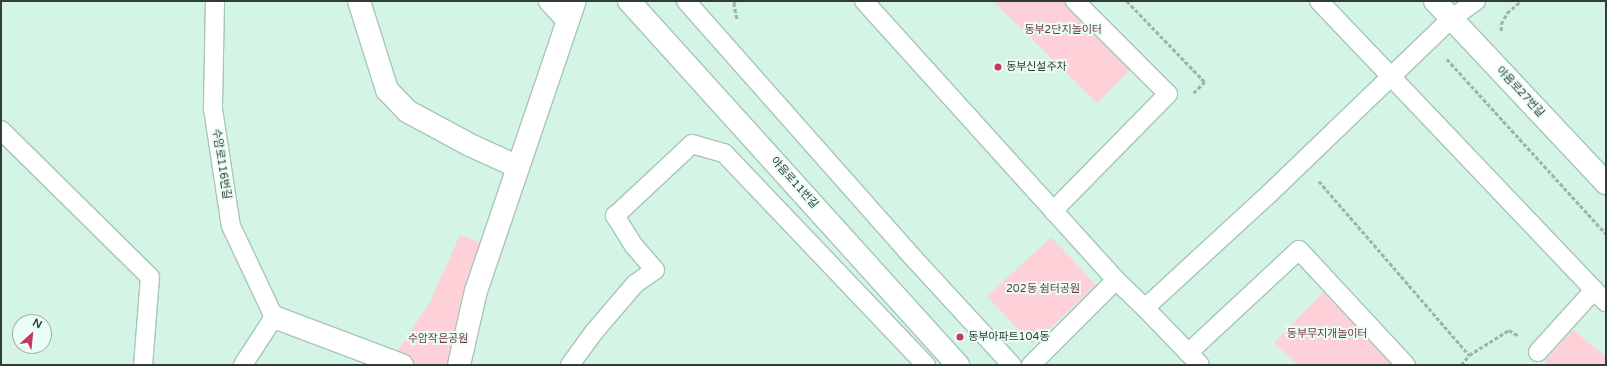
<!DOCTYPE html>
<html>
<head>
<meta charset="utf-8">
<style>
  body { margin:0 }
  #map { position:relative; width:1607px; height:366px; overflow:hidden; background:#d4f4e6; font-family:"Varela Round","Noto Sans KR",sans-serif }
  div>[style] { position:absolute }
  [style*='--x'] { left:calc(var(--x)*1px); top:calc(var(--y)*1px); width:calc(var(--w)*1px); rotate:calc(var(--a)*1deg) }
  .green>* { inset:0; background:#fed0d7; transform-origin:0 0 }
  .path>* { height:2.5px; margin-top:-1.25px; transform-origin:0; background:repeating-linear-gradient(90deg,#9cb5aa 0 4px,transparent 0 6px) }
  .roads { filter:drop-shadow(1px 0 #a7c6b8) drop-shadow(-1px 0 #a7c6b8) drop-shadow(0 1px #a7c6b8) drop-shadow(0 -1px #a7c6b8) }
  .lane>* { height:18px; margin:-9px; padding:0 9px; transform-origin:9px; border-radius:9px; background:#fff }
  .street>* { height:22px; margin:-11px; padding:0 11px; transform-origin:11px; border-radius:11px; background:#fff }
  .secondary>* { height:22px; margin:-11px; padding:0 11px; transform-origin:11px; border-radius:11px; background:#fff }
  .dots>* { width:11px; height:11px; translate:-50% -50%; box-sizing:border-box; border:2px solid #ebfef5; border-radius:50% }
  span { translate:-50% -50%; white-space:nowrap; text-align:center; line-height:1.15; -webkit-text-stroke:4px #ebfef5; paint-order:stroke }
  .park-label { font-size:11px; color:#763745 }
  .poi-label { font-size:11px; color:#303d37 }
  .left { translate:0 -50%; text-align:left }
  .street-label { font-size:11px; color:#303d37 }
  .frame { position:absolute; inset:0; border:2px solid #303d37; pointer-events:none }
  .north { position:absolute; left:12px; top:314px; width:40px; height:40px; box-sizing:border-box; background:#ebfef5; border:1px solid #a0b1a9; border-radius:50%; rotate:27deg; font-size:11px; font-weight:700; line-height:16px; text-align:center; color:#303d37 }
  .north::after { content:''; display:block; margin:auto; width:14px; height:18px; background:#c63863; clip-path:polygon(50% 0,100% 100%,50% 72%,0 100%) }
</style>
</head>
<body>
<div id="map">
  <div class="green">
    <div style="clip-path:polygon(993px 1px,1075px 1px,1137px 64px,1097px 103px)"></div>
    <div style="clip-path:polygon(460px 235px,491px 247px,459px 365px,402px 365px,390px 360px,404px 342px,430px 302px)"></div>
    <div style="left:1051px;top:237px;width:66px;height:87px;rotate:47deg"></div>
    <div style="clip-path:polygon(1326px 289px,1406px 365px,1298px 365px,1274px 343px)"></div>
    <div style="clip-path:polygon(1573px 330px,1606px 357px,1606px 365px,1549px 365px,1545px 361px)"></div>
  </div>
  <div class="path">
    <div style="--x:736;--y:1;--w:3;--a:135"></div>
    <div style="--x:734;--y:3;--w:16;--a:79"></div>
    <div style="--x:1127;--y:1;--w:112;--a:46.1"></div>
    <div style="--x:1205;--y:82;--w:17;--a:135"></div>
    <div style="--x:1501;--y:31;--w:7;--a:-90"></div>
    <div style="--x:1501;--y:24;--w:13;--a:-61"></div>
    <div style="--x:1507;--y:13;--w:18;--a:-41"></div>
    <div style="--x:1447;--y:59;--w:236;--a:47.7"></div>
    <div style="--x:1319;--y:181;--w:230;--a:49.2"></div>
    <div style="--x:1461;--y:365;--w:13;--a:-51"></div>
    <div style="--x:1469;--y:355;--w:47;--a:-32"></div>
    <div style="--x:1509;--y:330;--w:12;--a:31"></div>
  </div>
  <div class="roads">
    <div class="lane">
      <div style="--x:215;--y:1;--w:108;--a:91.1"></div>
      <div style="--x:213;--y:109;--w:118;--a:81.3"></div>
      <div style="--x:231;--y:226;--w:101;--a:64.7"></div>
      <div style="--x:274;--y:317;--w:57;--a:122.9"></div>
      <div style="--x:686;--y:1;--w:334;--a:48.5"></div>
      <div style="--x:907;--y:251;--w:155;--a:47.4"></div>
      <div style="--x:864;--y:1;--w:376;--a:47.9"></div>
      <div style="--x:1319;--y:1;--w:416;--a:46.4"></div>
      <div style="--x:1;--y:130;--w:209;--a:44.6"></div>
      <div style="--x:150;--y:277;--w:88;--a:94.5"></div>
      <div style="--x:1053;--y:211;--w:164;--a:-45.5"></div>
      <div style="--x:1168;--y:94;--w:132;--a:-135"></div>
      <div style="--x:1145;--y:308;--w:79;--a:46"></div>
      <div style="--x:1538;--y:352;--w:84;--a:-47.9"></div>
      <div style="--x:1188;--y:353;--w:151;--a:-42.9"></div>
      <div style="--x:1299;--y:250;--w:157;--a:47.1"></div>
      <div style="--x:570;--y:365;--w:41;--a:-54"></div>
      <div style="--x:594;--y:332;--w:63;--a:-49.5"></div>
      <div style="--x:635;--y:284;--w:24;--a:-35"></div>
      <div style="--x:655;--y:270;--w:32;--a:-131"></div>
      <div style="--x:634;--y:246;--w:36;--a:-122"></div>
      <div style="--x:615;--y:216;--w:105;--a:-43.1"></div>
      <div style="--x:692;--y:144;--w:33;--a:16"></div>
      <div style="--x:724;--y:153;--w:293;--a:46.4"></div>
      <div style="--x:1031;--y:365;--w:120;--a:-45"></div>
      <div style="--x:1116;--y:280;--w:40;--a:44"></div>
      <div style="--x:1145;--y:308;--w:170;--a:-42.6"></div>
      <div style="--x:1270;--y:193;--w:251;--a:-43.9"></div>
      <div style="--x:1451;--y:19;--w:31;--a:-36"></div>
    </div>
    <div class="street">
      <div style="--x:359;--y:1;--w:93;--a:72.5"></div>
      <div style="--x:387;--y:90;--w:29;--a:46"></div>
      <div style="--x:407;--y:111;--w:72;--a:28.4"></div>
      <div style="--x:470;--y:145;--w:53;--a:24.6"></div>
      <div style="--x:550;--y:1;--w:26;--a:47"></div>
      <div style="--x:1435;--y:1;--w:250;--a:46.8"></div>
      <div style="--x:274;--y:317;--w:137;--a:20.6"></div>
      <div style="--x:459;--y:365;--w:76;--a:-77.1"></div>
      <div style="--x:476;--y:291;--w:306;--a:-71.2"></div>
    </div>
    <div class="secondary">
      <div style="--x:629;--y:1;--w:491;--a:47.9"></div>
    </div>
  </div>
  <div class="dots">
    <div style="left:998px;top:67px;background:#c63863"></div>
    <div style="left:960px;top:337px;background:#c63863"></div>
  </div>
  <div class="park-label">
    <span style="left:1063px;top:30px">동부2단지놀이터</span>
    <span style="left:1043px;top:289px">202동 쉼터공원</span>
    <span style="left:1327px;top:334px">동부무지개놀이터</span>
    <span style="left:438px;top:339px">수암작은공원</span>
  </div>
  <div class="poi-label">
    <span class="left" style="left:1006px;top:67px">동부신설주차</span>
    <span class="left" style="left:968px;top:337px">동부아파트104동</span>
  </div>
  <div class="street-label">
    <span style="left:1520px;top:92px;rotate:47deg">야음로27번길</span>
    <span style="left:221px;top:164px;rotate:81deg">수암로116번길</span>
    <span style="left:794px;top:183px;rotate:48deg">야음로11번길</span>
  </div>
  <div class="frame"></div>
  <div class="north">N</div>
</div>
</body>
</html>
